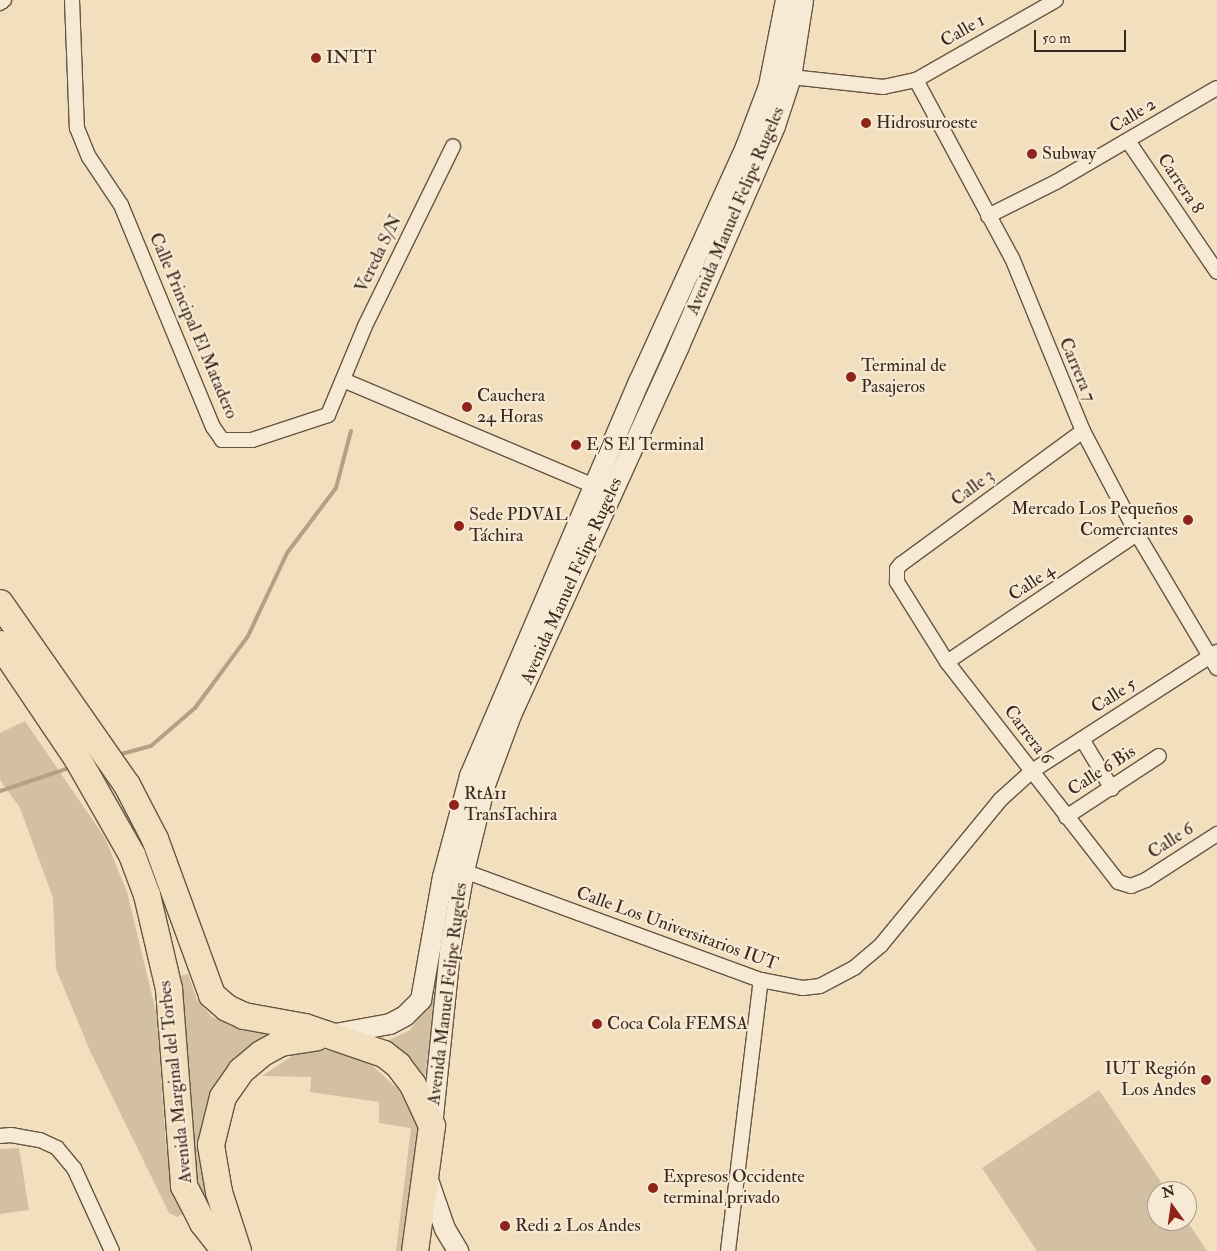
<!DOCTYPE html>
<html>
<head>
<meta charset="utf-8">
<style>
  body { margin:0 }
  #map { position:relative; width:1217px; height:1251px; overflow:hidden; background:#f2dfbd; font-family:"IM FELL Double Pica",serif }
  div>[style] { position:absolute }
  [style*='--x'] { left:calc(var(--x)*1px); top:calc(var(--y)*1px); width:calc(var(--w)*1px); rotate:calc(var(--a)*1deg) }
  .green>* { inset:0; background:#d3c0a2 }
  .stream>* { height:4px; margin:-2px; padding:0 2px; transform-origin:2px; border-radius:2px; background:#b3a087 }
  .roads { filter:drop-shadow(1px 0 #675545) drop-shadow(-1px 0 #675545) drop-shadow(0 1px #675545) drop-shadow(0 -1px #675545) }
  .street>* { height:14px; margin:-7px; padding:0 7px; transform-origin:7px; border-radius:7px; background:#f7ead4 }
  .secondary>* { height:20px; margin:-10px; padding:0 10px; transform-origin:10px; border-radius:10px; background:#f7ead4 }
  .highway>* { height:26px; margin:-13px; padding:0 13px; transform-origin:13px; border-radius:13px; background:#f2dfbd }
  .dots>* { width:14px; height:14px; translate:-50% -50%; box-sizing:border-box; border:2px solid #f7ead4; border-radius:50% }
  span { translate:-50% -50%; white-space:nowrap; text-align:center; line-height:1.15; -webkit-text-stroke:4.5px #f7ead4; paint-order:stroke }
  .street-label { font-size:18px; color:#39271d }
  .poi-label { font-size:18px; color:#39271d }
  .left { translate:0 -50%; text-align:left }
  .right { translate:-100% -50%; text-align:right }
  .north { position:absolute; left:1147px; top:1181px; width:50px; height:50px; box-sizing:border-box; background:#f7ead4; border:1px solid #ab9c8b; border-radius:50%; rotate:346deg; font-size:14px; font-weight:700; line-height:20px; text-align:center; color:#39271d }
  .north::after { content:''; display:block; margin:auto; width:18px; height:22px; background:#8f2418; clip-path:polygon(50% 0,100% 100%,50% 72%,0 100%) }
  .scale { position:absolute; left:1034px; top:30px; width:92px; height:22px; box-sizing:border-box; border:2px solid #39271d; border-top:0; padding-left:6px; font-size:15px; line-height:18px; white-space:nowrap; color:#39271d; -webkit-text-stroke:4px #f7ead4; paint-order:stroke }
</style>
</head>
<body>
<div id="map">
  <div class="green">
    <div style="clip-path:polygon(25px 721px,105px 838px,127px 892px,157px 1016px,166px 1147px,185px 1213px,177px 1217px,169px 1213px,91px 1053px,56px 969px,53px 898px,20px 808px,0 780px,0 733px)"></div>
    <div style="clip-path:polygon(188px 974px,197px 1000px,212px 1017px,228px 1023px,279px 1031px,217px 1089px,205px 1114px,202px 1171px,213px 1226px,197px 1188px,181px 976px)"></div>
    <div style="clip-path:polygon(435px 995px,424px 1087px,385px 1042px,410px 1030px)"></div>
    <div style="clip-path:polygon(319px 1050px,340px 1051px,365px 1059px,398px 1089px,414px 1115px,420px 1138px,410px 1251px,396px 1251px,411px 1128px,379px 1123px,379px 1102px,310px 1092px,311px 1077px,262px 1076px,295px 1054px)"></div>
    <div style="clip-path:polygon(1099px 1090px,1167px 1191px,1157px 1191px,1157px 1221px,1187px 1221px,1207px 1251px,1037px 1251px,982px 1168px)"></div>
    <div style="clip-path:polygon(19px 1148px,29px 1210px,0 1214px,0 1149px)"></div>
  </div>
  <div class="stream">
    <div style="--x:121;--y:754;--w:31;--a:-15"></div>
    <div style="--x:151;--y:746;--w:58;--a:-40.8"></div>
    <div style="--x:195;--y:708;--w:89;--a:-53.6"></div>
    <div style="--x:248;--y:636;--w:92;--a:-64.8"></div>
    <div style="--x:287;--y:553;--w:81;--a:-53"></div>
    <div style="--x:336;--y:488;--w:59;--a:-75.3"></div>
    <div style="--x:0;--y:791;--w:70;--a:-18.4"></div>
  </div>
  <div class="roads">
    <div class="street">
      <div style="--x:72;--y:0;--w:128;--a:87.8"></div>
      <div style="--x:77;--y:128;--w:31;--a:68"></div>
      <div style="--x:89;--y:157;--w:58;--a:56.3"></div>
      <div style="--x:121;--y:205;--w:240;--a:67.5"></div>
      <div style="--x:213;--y:427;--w:16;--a:55"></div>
      <div style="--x:222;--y:440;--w:30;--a:0"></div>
      <div style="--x:252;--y:440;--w:80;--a:-18.2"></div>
      <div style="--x:328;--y:415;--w:96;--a:-67.4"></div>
      <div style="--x:365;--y:326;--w:200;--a:-63.9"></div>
      <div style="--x:0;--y:3;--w:5;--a:-37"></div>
      <div style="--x:791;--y:77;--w:93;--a:6.2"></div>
      <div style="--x:883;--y:87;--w:34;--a:-12"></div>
      <div style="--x:916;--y:80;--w:161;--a:-29.7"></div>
      <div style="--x:916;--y:80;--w:202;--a:61.7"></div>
      <div style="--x:1012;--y:258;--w:187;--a:67.7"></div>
      <div style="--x:1083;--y:431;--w:116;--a:62.3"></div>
      <div style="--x:1137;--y:534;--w:156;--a:59.2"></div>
      <div style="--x:1128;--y:141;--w:158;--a:55.8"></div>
      <div style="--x:988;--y:216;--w:76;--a:-26.6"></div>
      <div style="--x:1056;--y:182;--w:186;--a:-30.3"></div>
      <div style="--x:343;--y:380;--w:272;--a:22.9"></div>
      <div style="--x:1083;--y:431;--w:225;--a:143.8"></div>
      <div style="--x:901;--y:564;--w:6;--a:129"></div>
      <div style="--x:897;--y:569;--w:13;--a:90"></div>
      <div style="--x:897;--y:582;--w:94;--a:58"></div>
      <div style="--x:947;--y:662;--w:279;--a:52.1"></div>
      <div style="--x:1118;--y:882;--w:14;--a:17"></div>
      <div style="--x:1131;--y:886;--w:16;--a:-22"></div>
      <div style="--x:1146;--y:880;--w:85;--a:-32.9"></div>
      <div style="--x:947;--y:662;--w:229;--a:-34"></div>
      <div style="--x:1082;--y:739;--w:58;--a:59"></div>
      <div style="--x:1066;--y:817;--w:111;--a:-33.3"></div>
      <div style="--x:464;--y:871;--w:316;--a:20.2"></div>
      <div style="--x:761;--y:980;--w:43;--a:10.8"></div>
      <div style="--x:803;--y:988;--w:17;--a:-7"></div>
      <div style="--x:820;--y:986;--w:40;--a:-28"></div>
      <div style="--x:855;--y:967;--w:34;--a:-40"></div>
      <div style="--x:881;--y:945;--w:188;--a:-50.6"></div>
      <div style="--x:1000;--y:800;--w:43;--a:-42.2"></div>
      <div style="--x:1032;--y:771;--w:220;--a:-32.8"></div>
      <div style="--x:0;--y:1136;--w:11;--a:-5"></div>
      <div style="--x:11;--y:1135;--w:29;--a:10"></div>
      <div style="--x:40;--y:1140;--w:19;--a:25"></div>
      <div style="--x:57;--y:1148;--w:26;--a:50"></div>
      <div style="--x:74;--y:1168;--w:91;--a:65.4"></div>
      <div style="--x:728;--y:1251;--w:273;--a:-83.1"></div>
    </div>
    <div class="secondary">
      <div style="--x:330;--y:1035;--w:61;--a:-10.4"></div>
      <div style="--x:390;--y:1024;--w:17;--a:-28"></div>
      <div style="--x:405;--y:1016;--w:23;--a:-45"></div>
      <div style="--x:421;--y:1000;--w:125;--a:-79.9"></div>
      <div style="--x:443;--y:877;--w:105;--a:-75"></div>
      <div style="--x:470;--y:776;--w:429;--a:-66.8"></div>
      <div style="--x:639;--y:382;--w:258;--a:-65.5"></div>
      <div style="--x:746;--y:147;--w:65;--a:-69.3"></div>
      <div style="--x:769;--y:86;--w:88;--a:-78.8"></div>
      <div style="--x:432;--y:1126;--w:176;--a:-84.1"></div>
      <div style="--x:450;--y:951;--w:81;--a:-80.1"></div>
      <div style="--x:464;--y:871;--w:89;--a:-76.3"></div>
      <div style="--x:485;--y:785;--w:75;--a:-69.6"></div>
      <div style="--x:511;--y:715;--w:405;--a:-65.5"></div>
      <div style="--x:679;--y:346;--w:240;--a:-66.4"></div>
      <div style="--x:775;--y:126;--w:52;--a:-71.9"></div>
      <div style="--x:791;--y:77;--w:78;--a:-81.1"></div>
      <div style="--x:427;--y:1177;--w:55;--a:70.9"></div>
      <div style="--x:445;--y:1229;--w:26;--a:59"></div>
    </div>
    <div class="highway">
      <div style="--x:0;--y:603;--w:222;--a:55.1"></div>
      <div style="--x:127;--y:785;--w:61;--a:62.6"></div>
      <div style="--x:155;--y:839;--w:166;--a:69.9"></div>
      <div style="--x:212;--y:995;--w:20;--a:41"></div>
      <div style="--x:227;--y:1008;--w:19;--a:25"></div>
      <div style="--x:244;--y:1016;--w:62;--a:10.2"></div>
      <div style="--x:305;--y:1027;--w:83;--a:18.9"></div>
      <div style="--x:384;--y:1054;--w:18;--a:38"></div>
      <div style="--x:398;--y:1065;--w:25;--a:53"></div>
      <div style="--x:413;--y:1085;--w:45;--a:65.1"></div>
      <div style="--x:432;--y:1126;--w:126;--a:97.7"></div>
      <div style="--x:0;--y:644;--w:138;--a:56"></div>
      <div style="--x:77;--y:758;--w:112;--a:60.4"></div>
      <div style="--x:132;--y:855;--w:43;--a:69.4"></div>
      <div style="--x:147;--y:895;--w:97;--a:76.8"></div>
      <div style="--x:169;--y:989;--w:198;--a:85.6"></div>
      <div style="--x:184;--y:1186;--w:42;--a:62.8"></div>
      <div style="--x:203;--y:1223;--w:36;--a:52"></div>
      <div style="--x:238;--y:1251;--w:62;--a:-107.9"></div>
      <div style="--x:219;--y:1192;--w:48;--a:-99.7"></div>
      <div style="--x:211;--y:1145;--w:49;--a:-76"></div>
      <div style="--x:223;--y:1097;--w:32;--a:-55"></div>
      <div style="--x:241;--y:1071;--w:26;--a:-40"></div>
      <div style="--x:261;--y:1054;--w:23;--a:-29"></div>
      <div style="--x:281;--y:1043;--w:36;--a:-9"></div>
    </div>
  </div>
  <div class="dots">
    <div style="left:316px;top:58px;background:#8f2418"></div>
    <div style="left:866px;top:123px;background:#8f2418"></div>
    <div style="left:1032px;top:154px;background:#8f2418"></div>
    <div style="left:851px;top:377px;background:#8f2418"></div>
    <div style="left:467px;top:407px;background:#8f2418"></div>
    <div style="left:576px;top:445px;background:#8f2418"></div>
    <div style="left:1188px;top:520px;background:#8f2418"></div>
    <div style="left:459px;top:526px;background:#8f2418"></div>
    <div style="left:454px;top:805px;background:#8f2418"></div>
    <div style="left:597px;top:1024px;background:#8f2418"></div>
    <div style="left:1206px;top:1080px;background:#8f2418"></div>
    <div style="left:653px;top:1188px;background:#8f2418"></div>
    <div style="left:505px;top:1226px;background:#8f2418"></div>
  </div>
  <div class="street-label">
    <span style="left:963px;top:31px;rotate:-30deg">Calle 1</span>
    <span style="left:1133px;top:116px;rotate:-31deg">Calle 2</span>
    <span style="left:1180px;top:184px;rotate:56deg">Carrera 8</span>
    <span style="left:736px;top:211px;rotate:-67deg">Avenida Manuel Felipe Rugeles</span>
    <span style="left:379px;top:254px;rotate:-64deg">Vereda S/N</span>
    <span style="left:193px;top:326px;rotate:67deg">Calle Principal El Matadero</span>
    <span style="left:1077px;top:370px;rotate:67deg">Carrera 7</span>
    <span style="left:973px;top:488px;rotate:-37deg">Calle 3</span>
    <span style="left:572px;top:581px;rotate:-66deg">Avenida Manuel Felipe Rugeles</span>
    <span style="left:1032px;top:583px;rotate:-34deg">Calle 4</span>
    <span style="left:1114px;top:696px;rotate:-33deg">Calle 5</span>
    <span style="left:1028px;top:735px;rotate:53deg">Carrera 6</span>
    <span style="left:1102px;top:771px;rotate:-33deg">Calle 6 Bis</span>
    <span style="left:1171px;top:841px;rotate:-33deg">Calle 6</span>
    <span style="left:677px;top:929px;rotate:20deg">Calle Los Universitarios IUT</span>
    <span style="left:448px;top:994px;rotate:-83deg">Avenida Manuel Felipe Rugeles</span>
    <span style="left:176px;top:1082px;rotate:-96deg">Avenida Marginal del Torbes</span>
  </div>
  <div class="poi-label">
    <span class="left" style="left:326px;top:58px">INTT</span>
    <span class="left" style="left:876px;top:123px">Hidrosuroeste</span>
    <span class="left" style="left:1042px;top:154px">Subway</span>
    <span class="left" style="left:861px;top:377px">Terminal de<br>Pasajeros</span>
    <span class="left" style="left:477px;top:407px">Cauchera<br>24 Horas</span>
    <span class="left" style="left:586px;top:445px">E/S El Terminal</span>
    <span class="right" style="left:1178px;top:520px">Mercado Los Pequeños<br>Comerciantes</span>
    <span class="left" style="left:469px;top:526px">Sede PDVAL<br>Táchira</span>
    <span class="left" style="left:464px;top:805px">RtA11<br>TransTachira</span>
    <span class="left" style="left:607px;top:1024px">Coca Cola FEMSA</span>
    <span class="right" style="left:1196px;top:1080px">IUT Región<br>Los Andes</span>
    <span class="left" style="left:663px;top:1188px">Expresos Occidente<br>terminal privado</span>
    <span class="left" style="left:515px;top:1226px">Redi 2 Los Andes</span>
  </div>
  <div class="north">N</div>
  <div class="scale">50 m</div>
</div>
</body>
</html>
